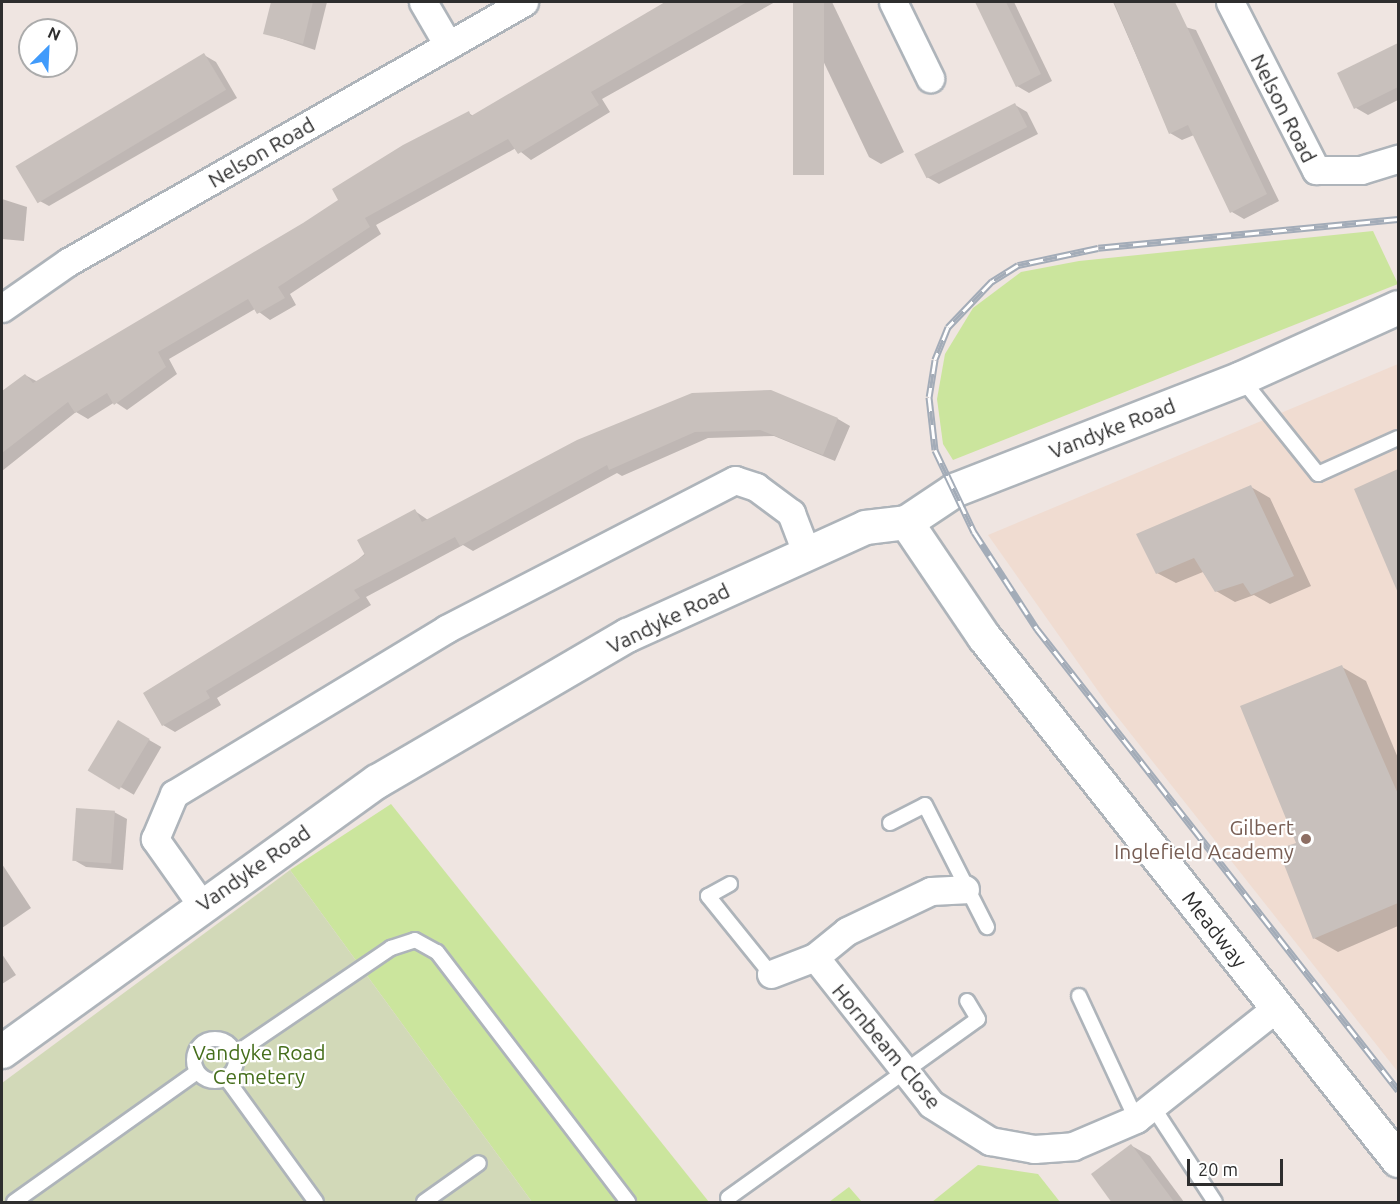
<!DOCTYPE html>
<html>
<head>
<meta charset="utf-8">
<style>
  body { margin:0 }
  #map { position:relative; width:1400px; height:1204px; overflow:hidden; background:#efe5e1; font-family:Ubuntu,sans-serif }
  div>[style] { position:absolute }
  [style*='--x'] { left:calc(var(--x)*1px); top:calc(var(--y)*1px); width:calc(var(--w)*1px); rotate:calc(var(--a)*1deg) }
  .education>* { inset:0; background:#f0dcd1 }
  .green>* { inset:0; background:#cbe59d }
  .cemetery>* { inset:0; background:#d2d9b8 }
  .shadow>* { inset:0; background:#0003; transform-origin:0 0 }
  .building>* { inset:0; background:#c8c0bc; transform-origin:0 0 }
  .roads { filter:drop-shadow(2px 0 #aeb4ba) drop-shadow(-2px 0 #aeb4ba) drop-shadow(0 2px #aeb4ba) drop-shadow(0 -2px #aeb4ba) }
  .service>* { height:14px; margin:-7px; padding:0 7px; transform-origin:7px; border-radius:7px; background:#fff }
  .service>.ring { margin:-7px; padding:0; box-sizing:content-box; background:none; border:14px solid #fff; border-radius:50% }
  .minor>* { height:27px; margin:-13.5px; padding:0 13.5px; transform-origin:13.5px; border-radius:13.5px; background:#fff }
  .tertiary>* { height:33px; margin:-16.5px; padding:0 16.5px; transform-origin:16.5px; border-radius:16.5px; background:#fff }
  .rail>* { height:7px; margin-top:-3.5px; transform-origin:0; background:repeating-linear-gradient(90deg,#fff 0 14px,#a3acb8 0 28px); box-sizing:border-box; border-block:2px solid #a3acb8 }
  .dots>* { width:16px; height:16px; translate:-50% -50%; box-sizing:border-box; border:3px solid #fff; border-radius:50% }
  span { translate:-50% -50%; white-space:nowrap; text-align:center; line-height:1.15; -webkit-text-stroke:4.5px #fff; paint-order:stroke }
  .street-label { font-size:21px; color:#2e2e2e }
  .education-label { font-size:21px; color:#785e54 }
  .right { translate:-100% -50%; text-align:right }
  .park-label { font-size:21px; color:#456e1b }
  .frame { position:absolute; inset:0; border:3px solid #2e2e2e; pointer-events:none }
  .north { position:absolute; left:18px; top:18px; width:60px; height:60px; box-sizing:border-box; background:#fff; border:2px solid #ababab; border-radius:50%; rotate:24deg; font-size:16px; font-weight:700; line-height:24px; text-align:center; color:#2e2e2e }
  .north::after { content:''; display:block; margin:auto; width:21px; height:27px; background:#419bfb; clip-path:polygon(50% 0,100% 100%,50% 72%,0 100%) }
  .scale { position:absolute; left:1187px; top:1159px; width:96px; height:27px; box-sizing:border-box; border:3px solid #2e2e2e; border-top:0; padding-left:8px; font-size:18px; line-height:21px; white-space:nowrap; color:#2e2e2e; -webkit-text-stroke:4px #fff; paint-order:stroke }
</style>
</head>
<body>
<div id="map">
  <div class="education">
    <div style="clip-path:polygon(1398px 364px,1398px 1072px,1108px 705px,988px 535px)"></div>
  </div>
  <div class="green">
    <div style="clip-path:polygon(1373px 231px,1398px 284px,953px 460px,943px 444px,937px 399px,945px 354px,973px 308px,1021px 272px,1079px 261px)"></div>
    <div style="clip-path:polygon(391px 804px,709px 1202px,532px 1202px,290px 870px)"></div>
    <div style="clip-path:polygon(978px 1165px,1038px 1174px,1060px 1202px,932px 1202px)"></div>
    <div style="clip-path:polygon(849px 1187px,862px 1202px,829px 1202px)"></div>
  </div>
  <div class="cemetery">
    <div style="clip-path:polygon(290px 870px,532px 1202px,2px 1202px,2px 1083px)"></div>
  </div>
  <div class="shadow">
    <div style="clip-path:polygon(273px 2px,327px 2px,315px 50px,265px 33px)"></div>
    <div style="clip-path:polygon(669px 2px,775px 2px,602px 99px,610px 112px,531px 160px,516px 148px,376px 225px,381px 234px,290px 294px,296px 305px,270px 320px,255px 309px,169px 359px,177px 374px,127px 410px,115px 402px,88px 419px,76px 412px,2px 471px,2px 394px,25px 375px,38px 382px,304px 224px,469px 113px,473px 116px)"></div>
    <div style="clip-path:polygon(795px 2px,832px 2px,904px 152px,881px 164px,869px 157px)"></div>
    <div style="clip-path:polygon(976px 2px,1014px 2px,1052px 81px,1029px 93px,1017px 86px)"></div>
    <div style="clip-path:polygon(1113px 2px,1167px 2px,1178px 25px,1196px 30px,1279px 201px,1244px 219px,1232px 212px,1194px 135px,1182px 140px,1170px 133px)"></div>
    <div style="clip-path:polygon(1398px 44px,1398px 100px,1368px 115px,1356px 108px,1339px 73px)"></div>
    <div style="clip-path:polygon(204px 55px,216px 62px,237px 98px,49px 206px,36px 199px)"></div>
    <div style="clip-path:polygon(1015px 105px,1027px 112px,1038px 134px,939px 184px,927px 177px)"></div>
    <div style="clip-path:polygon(2px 199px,27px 207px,24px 241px,2px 239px)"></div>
    <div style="clip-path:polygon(838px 419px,850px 426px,835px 461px,774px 436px,708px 438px,622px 476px,617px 473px,473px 551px,463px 545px,366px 597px,371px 605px,217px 698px,221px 705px,175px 732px,163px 725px,415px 511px,428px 520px,578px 441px)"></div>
    <div style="clip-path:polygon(1398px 471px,1398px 589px,1356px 490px)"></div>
    <div style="clip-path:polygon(1251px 487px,1270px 498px,1311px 586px,1270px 604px,1254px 595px,1235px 602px,1216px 591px,1203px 572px,1176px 583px,1157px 573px)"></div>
    <div style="clip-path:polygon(1342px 667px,1366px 681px,1398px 758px,1398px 926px,1338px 952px,1314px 938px,1298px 844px)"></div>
    <div style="left:118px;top:722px;width:50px;height:55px;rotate:30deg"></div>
    <div style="clip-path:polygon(114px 812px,127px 819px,123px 870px,86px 867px,74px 860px)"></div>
    <div style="clip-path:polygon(2px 864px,31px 908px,2px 928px)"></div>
    <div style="clip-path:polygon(2px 954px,16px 975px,2px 984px)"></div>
    <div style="clip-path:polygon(1132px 1146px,1150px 1156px,1184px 1202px,1114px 1202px)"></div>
  </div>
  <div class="building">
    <div style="clip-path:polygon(271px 2px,313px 2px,303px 44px,263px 34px)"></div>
    <div style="clip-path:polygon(665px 2px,747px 2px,591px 92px,599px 105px,518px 154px,508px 139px,365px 218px,370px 227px,278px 287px,285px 298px,257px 314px,248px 299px,158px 352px,166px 367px,114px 405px,107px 393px,75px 413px,68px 402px,2px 453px,2px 391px,25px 374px,33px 383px,303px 223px,338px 200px,332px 189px,403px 145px,469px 111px,471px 116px)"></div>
    <div style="left:793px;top:2px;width:31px;height:173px"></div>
    <div style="clip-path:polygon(975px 2px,1006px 2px,1041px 74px,1016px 87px)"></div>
    <div style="clip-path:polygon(1114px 2px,1175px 2px,1267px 194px,1230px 213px,1188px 125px,1169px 134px)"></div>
    <div style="clip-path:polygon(1398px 43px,1398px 87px,1354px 109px,1337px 73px)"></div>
    <div style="left:204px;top:53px;width:43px;height:220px;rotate:59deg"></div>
    <div style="left:1015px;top:103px;width:27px;height:113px;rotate:63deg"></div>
    <div style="clip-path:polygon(771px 390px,838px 418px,823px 455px,760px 430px,695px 432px,609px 470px,607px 465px,460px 546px,455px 537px,354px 590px,360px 598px,206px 691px,210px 698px,162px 726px,143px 693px,365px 555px,357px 540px,415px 509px,422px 522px,577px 440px,692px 393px)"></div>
    <div style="clip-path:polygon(1398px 469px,1398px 593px,1354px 489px)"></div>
    <div style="clip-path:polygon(1251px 485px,1294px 576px,1251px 595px,1243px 583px,1215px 592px,1194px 558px,1156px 574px,1136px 534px)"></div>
    <div style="clip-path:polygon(1342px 665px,1398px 794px,1398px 903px,1313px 939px,1278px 849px,1296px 843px,1240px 706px)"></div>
    <div style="left:118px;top:720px;width:37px;height:59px;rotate:31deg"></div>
    <div style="left:76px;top:808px;width:39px;height:53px;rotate:4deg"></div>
    <div style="clip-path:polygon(1131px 1144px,1175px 1203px,1112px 1203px,1091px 1174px)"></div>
  </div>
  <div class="roads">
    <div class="service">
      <div style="--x:1241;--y:378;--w:123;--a:51.3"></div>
      <div style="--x:1318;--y:474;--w:88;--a:-24.2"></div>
      <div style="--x:890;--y:823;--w:39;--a:-27"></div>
      <div style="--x:925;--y:805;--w:137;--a:63.1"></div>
      <div style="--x:730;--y:884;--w:25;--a:151"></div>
      <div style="--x:708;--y:896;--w:100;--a:51.1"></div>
      <div style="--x:1079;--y:996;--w:136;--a:65.1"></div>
      <div class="ring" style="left:194px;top:1039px;width:28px;height:28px"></div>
      <div style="--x:235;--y:1054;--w:189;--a:-34.2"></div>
      <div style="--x:391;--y:948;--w:25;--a:-18"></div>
      <div style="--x:415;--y:940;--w:25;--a:29"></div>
      <div style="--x:437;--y:952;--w:315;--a:52.6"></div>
      <div style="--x:226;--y:1078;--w:153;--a:54"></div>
      <div style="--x:1153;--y:1107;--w:113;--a:56.9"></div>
      <div style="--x:728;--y:1198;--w:307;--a:-35.6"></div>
      <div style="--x:978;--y:1019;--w:21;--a:-121"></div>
      <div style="--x:14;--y:1202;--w:224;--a:-35.4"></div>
      <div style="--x:424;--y:1202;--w:67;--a:-35.3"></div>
    </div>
    <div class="minor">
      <div style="--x:423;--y:2;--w:50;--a:59.8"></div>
      <div style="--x:893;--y:2;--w:85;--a:64"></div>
      <div style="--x:1230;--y:2;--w:189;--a:62.9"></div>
      <div style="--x:1316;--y:170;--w:45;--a:0"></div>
      <div style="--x:1361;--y:170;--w:39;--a:-17"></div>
      <div style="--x:2;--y:308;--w:80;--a:-34.9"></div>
      <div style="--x:68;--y:262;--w:525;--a:-29.69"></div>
      <div style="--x:201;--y:904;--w:80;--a:-125.3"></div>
      <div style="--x:155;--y:839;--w:49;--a:-67.1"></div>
      <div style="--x:174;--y:794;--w:318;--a:-31.2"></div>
      <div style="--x:446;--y:629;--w:325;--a:-27.3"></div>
      <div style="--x:735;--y:480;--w:22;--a:18"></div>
      <div style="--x:756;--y:487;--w:44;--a:36.6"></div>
      <div style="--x:791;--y:513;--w:42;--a:69"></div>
      <div style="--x:815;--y:957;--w:187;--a:51.7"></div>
      <div style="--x:931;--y:1104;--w:70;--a:32.1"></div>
      <div style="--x:990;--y:1141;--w:45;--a:10.3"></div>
      <div style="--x:1034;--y:1149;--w:39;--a:-4"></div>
      <div style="--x:1073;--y:1146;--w:69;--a:-23.2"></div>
      <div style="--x:1136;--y:1119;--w:179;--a:-38.4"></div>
      <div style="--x:771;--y:974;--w:47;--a:-21.1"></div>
      <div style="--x:815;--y:957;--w:41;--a:-39.1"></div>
      <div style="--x:847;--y:931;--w:93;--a:-25.5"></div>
      <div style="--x:931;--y:891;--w:34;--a:-3"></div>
    </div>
    <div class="tertiary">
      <div style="--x:906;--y:522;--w:139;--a:55.9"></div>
      <div style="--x:984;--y:637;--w:667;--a:51.64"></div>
      <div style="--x:2;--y:1051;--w:462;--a:-35.8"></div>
      <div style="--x:377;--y:781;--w:290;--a:-30.3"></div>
      <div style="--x:627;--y:635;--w:261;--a:-24.4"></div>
      <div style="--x:865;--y:527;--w:41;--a:-7"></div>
      <div style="--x:906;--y:522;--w:58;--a:-33.7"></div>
      <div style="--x:954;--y:490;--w:308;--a:-21.3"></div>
      <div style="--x:1241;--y:378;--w:172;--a:-24.3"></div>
    </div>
  </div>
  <div class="rail">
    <div style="--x:1398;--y:219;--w:301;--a:174.5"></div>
    <div style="--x:1098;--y:248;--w:82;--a:168"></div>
    <div style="--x:1018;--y:265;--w:31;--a:148"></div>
    <div style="--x:992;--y:281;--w:64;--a:133.7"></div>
    <div style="--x:948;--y:327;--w:35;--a:112"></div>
    <div style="--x:935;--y:360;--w:37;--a:99"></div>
    <div style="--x:929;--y:397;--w:53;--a:83.5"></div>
    <div style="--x:935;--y:450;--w:91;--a:64.6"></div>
    <div style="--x:974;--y:532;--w:116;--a:57"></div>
    <div style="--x:1037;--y:629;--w:586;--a:51.94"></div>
  </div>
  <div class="dots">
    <div style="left:1306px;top:839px;background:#8d6e63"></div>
  </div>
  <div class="street-label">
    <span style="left:1284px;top:108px;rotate:63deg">Nelson Road</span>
    <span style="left:261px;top:152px;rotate:-30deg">Nelson Road</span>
    <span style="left:1112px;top:428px;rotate:-21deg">Vandyke Road</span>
    <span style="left:668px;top:618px;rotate:-26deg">Vandyke Road</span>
    <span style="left:253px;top:868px;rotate:-35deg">Vandyke Road</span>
    <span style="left:1215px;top:929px;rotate:52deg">Meadway</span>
    <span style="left:887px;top:1046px;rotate:50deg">Hornbeam Close</span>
  </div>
  <div class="education-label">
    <span class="right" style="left:1294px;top:839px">Gilbert<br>Inglefield Academy</span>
  </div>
  <div class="park-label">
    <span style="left:259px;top:1064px">Vandyke Road<br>Cemetery</span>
  </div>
  <div class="frame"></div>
  <div class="north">N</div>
  <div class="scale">20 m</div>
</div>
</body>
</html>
